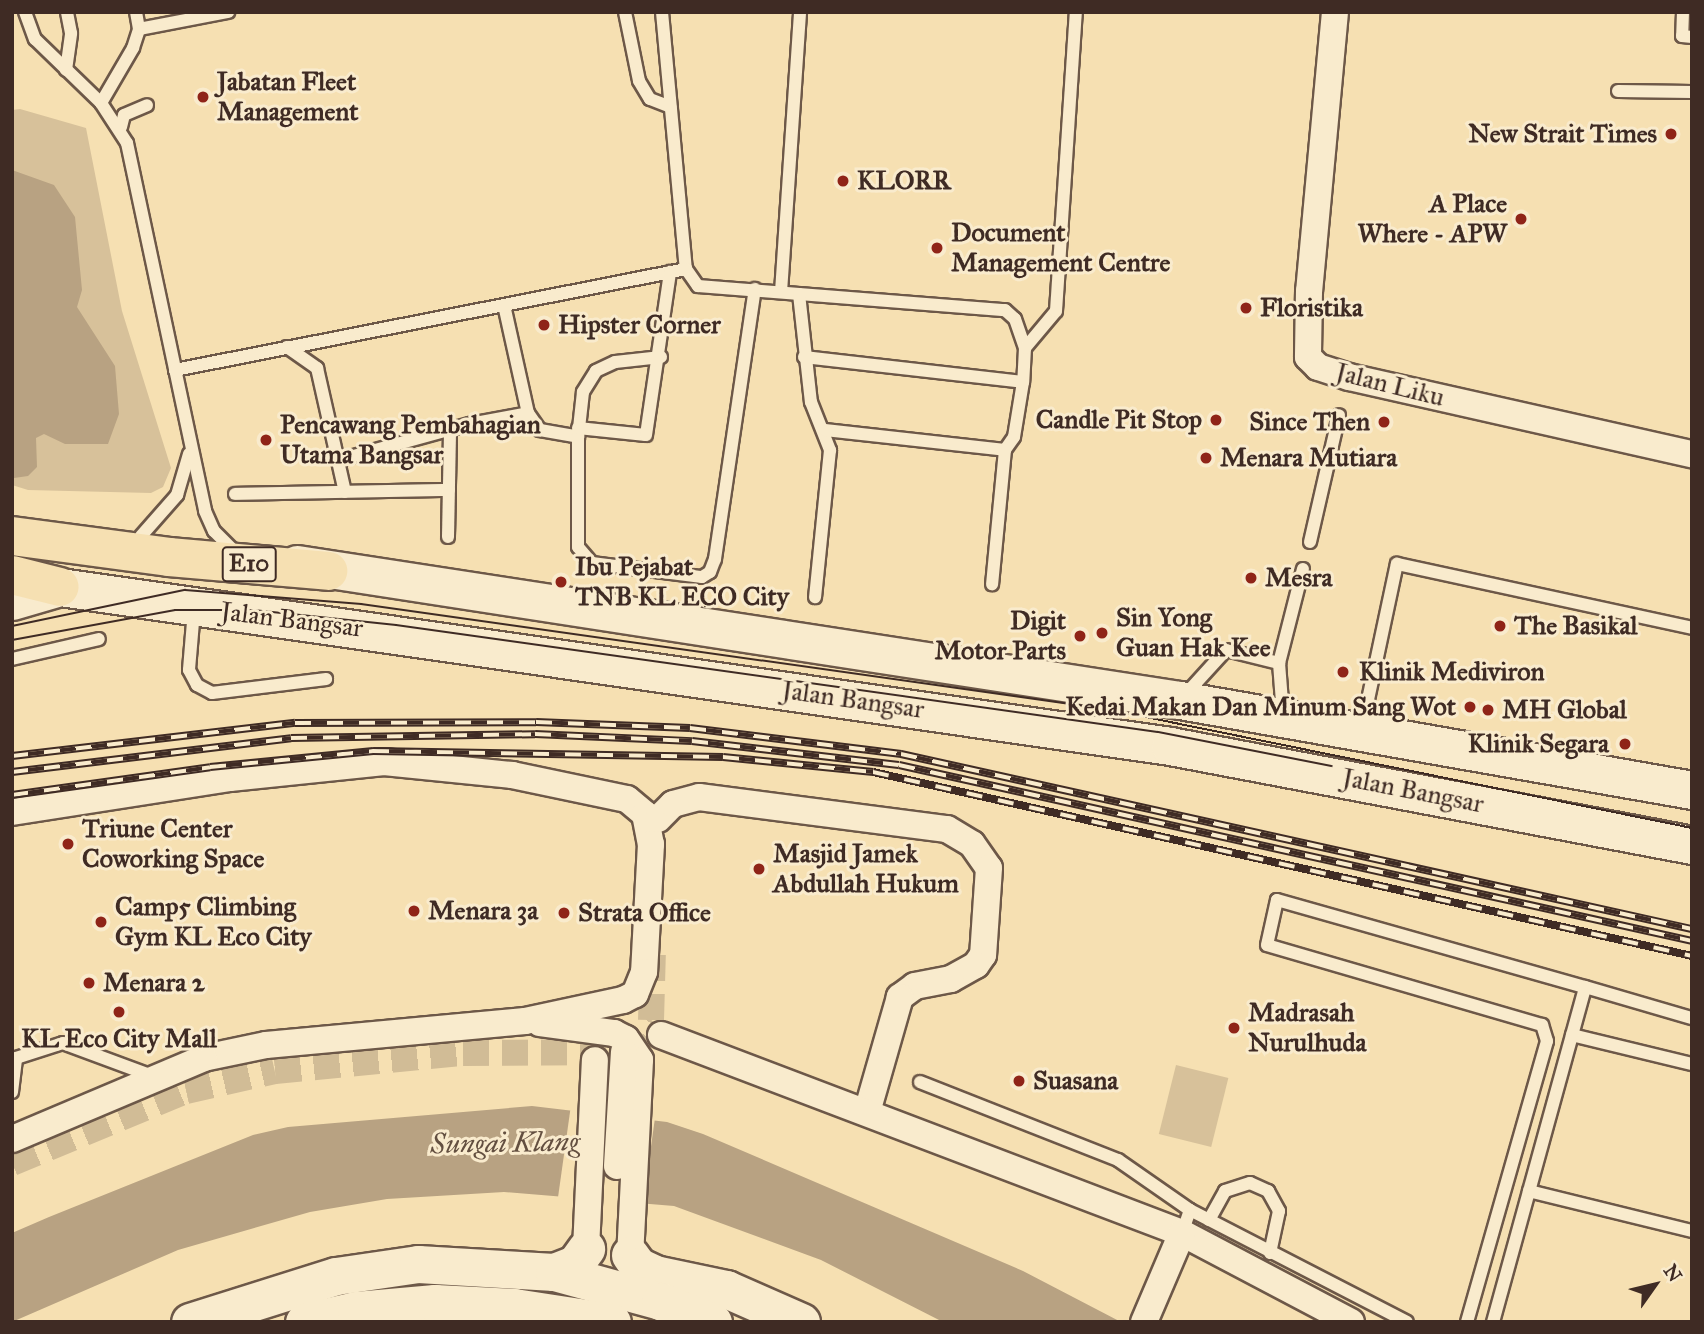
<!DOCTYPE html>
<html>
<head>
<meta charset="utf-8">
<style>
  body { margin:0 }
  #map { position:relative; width:1704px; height:1334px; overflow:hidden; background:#f6e0b2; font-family:"IM FELL Great Primer",serif }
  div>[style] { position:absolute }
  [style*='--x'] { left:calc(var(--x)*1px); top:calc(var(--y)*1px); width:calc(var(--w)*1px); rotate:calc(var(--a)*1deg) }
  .green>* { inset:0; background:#d7c19a; transform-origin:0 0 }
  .water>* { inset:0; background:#b8a282 }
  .pier>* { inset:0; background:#f6e0b2; transform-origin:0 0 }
  .minor-tunnel>* { height:26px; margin-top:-13px; transform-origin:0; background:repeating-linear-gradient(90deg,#d1bc96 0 26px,transparent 0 39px) }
  .roads { filter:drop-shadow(2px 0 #6d5848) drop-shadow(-2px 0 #6d5848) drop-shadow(0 2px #6d5848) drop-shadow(0 -2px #6d5848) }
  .service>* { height:12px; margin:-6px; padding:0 6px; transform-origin:6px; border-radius:6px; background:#f9ebcd }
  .minor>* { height:26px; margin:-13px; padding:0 13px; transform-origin:13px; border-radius:13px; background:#f9ebcd }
  .secondary>* { height:37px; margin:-18.5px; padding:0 18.5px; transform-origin:18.5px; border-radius:18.5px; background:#f9ebcd }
  .motorway>* { height:38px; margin:-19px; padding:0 19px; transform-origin:19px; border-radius:19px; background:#f6e0b2 }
  .tram>* { height:2px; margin:-1px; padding:0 1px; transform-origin:1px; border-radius:1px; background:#3f2b24 }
  .rail>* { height:8px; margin-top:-4px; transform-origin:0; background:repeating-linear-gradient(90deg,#f9ebcd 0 16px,#3f2b24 0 32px); box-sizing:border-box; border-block:2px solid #3f2b24 }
  .dots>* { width:19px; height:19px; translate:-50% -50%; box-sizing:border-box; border:4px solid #f9ebcd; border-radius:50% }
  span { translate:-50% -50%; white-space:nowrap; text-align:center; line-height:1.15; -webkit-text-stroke:6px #f9ebcd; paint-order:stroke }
  .shield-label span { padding:2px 5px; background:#f9ebcd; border:2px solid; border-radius:5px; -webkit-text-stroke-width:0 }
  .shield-label { font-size:24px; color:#3f2b24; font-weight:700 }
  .poi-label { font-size:26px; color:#3f2b24; font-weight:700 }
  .left { translate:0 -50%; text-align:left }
  .right { translate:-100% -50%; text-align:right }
  .street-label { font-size:26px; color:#3f2b24 }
  .water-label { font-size:28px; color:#634f40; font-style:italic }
  .frame { position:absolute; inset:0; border:14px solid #3f2b24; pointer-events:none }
  .north { position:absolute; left:1620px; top:1250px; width:70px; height:70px; -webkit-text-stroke:5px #f9ebcd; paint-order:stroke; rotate:56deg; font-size:19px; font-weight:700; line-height:28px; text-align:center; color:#3f2b24 }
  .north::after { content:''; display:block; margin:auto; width:24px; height:32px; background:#3f2b24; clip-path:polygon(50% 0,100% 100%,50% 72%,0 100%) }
</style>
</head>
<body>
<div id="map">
  <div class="green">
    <div style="clip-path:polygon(20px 109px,86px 128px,122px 311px,171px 468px,163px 487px,151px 493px,28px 490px,12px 485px,12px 110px)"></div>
    <div style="left:1176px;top:1065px;width:54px;height:71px;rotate:14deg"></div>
  </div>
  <div class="water">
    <div style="clip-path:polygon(12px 170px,54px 185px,75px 217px,82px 290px,77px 307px,115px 366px,119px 414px,108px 444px,65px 444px,44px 434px,36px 438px,37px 467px,28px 476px,14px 478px)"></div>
    <div style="clip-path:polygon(532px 1106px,667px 1122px,703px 1134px,1023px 1271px,1121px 1322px,943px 1322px,821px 1260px,674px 1206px,504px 1192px,387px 1199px,310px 1212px,178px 1250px,12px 1322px,12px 1233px,49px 1217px,253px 1135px,288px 1127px)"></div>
  </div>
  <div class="pier">
    <div style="left:571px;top:1105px;width:85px;height:94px;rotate:8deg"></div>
  </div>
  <div class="minor-tunnel">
    <div style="--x:12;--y:1163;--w:188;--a:-22.5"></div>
    <div style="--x:186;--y:1091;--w:91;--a:-12.7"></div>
    <div style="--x:275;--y:1071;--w:189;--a:-5.5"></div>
    <div style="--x:463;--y:1053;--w:161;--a:-0.4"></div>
    <div style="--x:624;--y:1052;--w:42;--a:-49.8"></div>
    <div style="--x:651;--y:1020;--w:70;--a:-88.4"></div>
  </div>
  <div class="roads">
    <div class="service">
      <div style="--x:25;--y:12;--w:29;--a:70"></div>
      <div style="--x:35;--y:39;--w:92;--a:44.1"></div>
      <div style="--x:101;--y:103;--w:48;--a:57"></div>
      <div style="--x:127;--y:143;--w:376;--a:78"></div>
      <div style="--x:205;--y:511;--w:22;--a:66"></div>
      <div style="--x:214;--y:531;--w:28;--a:45"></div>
      <div style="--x:625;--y:12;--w:70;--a:78.5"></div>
      <div style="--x:639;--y:81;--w:21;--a:59"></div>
      <div style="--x:650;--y:99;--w:22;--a:21"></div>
      <div style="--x:662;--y:12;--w:258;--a:84.7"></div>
      <div style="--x:686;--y:269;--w:21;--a:55"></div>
      <div style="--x:698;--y:286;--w:308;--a:4.5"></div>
      <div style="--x:1005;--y:310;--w:13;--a:42"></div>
      <div style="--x:1015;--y:319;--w:31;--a:71"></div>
      <div style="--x:1025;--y:348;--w:34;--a:93"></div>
      <div style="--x:1023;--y:382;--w:56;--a:99.3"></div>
      <div style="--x:1014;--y:437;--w:16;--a:125"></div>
      <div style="--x:1005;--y:450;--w:135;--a:95.5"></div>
      <div style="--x:1683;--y:12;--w:24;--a:92"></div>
      <div style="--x:1682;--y:36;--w:10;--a:6"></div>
      <div style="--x:139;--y:29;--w:91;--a:-10.8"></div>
      <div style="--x:66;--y:70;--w:37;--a:-82"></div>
      <div style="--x:71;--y:33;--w:21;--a:-101"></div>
      <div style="--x:1618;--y:91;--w:74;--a:0.8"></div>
      <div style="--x:101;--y:103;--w:64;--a:-59.8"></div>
      <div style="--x:133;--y:48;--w:20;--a:-72"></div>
      <div style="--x:139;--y:29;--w:17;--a:-100"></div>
      <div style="--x:121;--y:127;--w:12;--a:-76"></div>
      <div style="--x:124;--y:115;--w:25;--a:-23"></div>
      <div style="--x:781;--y:292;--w:281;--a:-86.1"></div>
      <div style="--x:799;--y:294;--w:109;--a:83.7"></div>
      <div style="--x:811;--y:402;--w:52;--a:68.4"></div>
      <div style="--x:830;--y:450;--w:148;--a:95.8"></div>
      <div style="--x:504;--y:305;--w:111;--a:77.5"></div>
      <div style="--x:528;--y:413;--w:21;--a:55"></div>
      <div style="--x:540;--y:430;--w:39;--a:10"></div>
      <div style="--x:287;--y:347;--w:37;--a:35"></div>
      <div style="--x:317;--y:368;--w:127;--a:77.3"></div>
      <div style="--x:1025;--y:348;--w:48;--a:-50"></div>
      <div style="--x:1056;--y:311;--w:300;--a:-86.2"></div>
      <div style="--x:661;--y:357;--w:46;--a:173.8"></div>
      <div style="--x:615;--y:362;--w:21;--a:155"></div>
      <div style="--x:596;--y:371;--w:25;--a:122"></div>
      <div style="--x:583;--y:392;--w:45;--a:96.3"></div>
      <div style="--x:578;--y:437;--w:110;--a:90"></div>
      <div style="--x:578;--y:547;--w:21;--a:49"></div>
      <div style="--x:592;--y:563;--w:111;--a:7.3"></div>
      <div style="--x:702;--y:577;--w:9;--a:-32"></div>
      <div style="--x:710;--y:572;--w:14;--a:-69"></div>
      <div style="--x:715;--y:559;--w:273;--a:-81.6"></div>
      <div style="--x:804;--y:357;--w:220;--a:6.5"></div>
      <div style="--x:175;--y:370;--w:521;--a:-11.18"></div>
      <div style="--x:578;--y:428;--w:68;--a:5.9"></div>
      <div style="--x:646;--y:435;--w:165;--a:-81.6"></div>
      <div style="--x:825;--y:430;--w:181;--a:6.3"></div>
      <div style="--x:339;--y:460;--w:136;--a:-15.4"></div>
      <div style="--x:470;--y:424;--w:59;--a:-10.7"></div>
      <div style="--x:235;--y:494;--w:214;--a:-1.1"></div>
      <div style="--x:141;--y:536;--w:55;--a:-48.7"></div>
      <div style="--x:177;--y:495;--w:43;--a:-73.7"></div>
      <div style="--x:448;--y:537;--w:104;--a:-88.9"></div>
      <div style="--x:1310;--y:542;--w:130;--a:-77.1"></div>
      <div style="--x:194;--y:610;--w:60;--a:94.8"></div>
      <div style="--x:189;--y:670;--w:17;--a:62"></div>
      <div style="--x:197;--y:685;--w:17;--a:28"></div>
      <div style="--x:212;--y:693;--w:115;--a:-7"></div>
      <div style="--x:12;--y:659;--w:89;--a:-12.9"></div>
      <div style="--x:1279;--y:663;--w:97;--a:-75.7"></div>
      <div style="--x:1185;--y:695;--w:61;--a:-47.7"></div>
      <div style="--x:1226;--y:650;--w:55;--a:13.8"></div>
      <div style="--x:1279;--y:663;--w:52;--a:85.6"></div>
      <div style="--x:1362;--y:728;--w:168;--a:-78"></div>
      <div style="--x:1397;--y:564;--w:302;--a:12.2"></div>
      <div style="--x:1572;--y:1035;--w:123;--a:13.6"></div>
      <div style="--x:920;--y:1082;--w:213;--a:21.5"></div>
      <div style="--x:1118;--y:1160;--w:88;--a:34.8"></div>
      <div style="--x:1190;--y:1210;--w:24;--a:109"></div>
      <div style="--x:12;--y:1092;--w:34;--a:-83"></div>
      <div style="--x:16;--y:1058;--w:49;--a:-17.7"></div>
      <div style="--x:63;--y:1043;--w:98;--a:20.3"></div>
      <div style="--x:1529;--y:1191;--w:168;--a:13.8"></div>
      <div style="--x:1190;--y:1210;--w:244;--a:27.3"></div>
      <div style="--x:1209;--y:1220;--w:33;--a:-61"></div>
      <div style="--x:1225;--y:1191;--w:26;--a:-18"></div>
      <div style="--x:1250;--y:1183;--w:20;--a:24"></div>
      <div style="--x:1268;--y:1191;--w:23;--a:61"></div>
      <div style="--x:1279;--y:1211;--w:43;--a:102.1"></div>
      <div style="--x:1467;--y:1322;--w:292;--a:-74.1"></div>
      <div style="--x:1547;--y:1041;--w:17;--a:-107"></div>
      <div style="--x:1542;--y:1025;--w:286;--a:-163.8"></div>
      <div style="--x:1267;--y:945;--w:46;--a:-77.5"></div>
      <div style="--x:1277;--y:900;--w:320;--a:15.8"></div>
      <div style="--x:1493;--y:1322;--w:347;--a:-74.6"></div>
      <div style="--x:1585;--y:987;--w:111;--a:16.2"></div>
    </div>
    <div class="minor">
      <div style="--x:1335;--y:12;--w:280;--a:95.3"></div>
      <div style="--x:1309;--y:291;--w:66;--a:90.9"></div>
      <div style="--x:1308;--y:357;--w:14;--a:45"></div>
      <div style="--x:1318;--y:367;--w:33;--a:18"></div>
      <div style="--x:1349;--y:377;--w:352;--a:12.7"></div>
      <div style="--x:12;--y:812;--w:221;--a:-8.9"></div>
      <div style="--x:230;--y:778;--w:155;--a:-5.9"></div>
      <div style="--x:384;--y:762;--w:129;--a:5.8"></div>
      <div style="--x:512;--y:775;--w:117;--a:11.8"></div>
      <div style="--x:627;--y:799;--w:23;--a:40"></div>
      <div style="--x:645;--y:814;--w:31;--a:79"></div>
      <div style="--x:651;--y:844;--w:128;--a:93.1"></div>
      <div style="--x:644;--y:972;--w:24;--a:112"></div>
      <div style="--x:635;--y:994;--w:13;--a:153"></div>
      <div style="--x:623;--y:1000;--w:100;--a:167.9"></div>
      <div style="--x:525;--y:1021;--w:260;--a:174.7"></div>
      <div style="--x:266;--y:1045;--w:63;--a:168.2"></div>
      <div style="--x:204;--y:1058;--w:208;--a:157.1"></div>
      <div style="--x:658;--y:819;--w:21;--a:-45"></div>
      <div style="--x:673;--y:804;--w:27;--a:-15"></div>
      <div style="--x:699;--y:797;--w:250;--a:7.4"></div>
      <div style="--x:947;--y:829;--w:29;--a:31"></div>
      <div style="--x:972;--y:844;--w:29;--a:55"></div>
      <div style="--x:989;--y:868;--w:87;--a:93.9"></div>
      <div style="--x:983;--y:955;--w:12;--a:125"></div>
      <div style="--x:976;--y:965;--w:29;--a:151"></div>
      <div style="--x:951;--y:979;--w:37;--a:169"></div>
      <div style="--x:915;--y:986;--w:19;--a:144"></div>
      <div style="--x:900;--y:997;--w:120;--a:106"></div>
      <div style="--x:540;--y:1023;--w:75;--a:7.7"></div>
      <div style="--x:614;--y:1033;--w:13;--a:27"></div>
      <div style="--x:626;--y:1039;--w:25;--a:56"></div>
      <div style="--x:640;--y:1060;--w:195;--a:92.9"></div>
      <div style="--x:661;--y:1035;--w:557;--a:20.81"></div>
      <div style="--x:1182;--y:1233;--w:191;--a:27.8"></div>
      <div style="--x:617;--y:1166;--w:114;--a:-86.5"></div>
      <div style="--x:586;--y:1249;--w:189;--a:-87.3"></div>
      <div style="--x:1144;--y:1322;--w:97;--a:-66.9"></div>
    </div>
    <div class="secondary">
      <div style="--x:297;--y:564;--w:893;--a:8.76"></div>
      <div style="--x:1180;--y:700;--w:520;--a:9.97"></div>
      <div style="--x:12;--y:601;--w:50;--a:-16.3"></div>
      <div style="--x:60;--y:587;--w:1121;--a:8.15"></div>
      <div style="--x:1170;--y:746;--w:531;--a:10.74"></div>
      <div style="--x:630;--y:1255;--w:14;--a:54"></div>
      <div style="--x:638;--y:1266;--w:19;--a:25"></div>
      <div style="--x:655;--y:1274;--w:73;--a:11.9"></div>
      <div style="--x:726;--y:1289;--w:82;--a:23.7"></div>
      <div style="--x:554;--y:1272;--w:22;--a:-21"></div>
      <div style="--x:575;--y:1264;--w:19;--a:-54"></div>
      <div style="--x:190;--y:1322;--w:153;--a:-17.5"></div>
      <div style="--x:336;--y:1276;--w:83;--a:-8.3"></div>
      <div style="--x:418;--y:1264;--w:136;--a:3.4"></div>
      <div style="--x:554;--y:1272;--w:110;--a:15.3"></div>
      <div style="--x:660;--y:1301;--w:57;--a:21.6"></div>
      <div style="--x:304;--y:1322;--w:53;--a:-13"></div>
      <div style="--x:356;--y:1310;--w:79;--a:-5.1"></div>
      <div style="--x:435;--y:1303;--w:79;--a:2.9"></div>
      <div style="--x:514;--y:1307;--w:99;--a:8.7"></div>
    </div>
    <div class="motorway">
      <div style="--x:12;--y:536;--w:158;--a:7.6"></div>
      <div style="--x:169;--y:557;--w:160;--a:5"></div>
      <div style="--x:12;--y:575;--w:49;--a:14"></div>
    </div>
  </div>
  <div class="tram">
    <div style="--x:12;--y:626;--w:177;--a:-11.8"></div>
    <div style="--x:185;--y:590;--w:177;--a:4.5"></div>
    <div style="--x:361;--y:604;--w:752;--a:8.02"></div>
    <div style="--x:1106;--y:709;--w:598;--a:11.48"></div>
    <div style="--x:12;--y:640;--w:166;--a:-10.4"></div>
    <div style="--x:175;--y:610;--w:78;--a:0"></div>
    <div style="--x:253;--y:610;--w:144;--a:6"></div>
    <div style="--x:396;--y:625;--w:769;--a:7.99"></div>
    <div style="--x:1158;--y:732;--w:177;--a:11.1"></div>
  </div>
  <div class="rail">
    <div style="--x:12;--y:756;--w:285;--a:-6.7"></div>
    <div style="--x:295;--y:723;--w:241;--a:-0.2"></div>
    <div style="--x:536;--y:722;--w:154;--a:2.2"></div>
    <div style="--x:690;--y:728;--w:213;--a:7"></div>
    <div style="--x:901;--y:754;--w:810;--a:12.48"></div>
    <div style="--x:12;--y:772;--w:281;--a:-6.9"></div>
    <div style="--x:291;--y:738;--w:244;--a:-0.9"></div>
    <div style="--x:535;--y:734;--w:157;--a:2.6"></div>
    <div style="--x:692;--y:741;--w:208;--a:6.6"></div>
    <div style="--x:899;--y:765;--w:812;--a:12.51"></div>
    <div style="--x:12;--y:795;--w:200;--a:-8"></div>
    <div style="--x:210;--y:767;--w:164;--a:-5.6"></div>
    <div style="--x:373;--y:751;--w:350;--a:1"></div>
    <div style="--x:723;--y:757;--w:151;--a:5.7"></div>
    <div style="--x:873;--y:772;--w:839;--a:12.66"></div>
  </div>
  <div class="dots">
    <div style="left:203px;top:97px;background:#8f2418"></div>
    <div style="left:1671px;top:134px;background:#8f2418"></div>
    <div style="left:843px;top:181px;background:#8f2418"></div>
    <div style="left:1521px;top:219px;background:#8f2418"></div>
    <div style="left:937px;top:248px;background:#8f2418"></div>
    <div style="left:1246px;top:308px;background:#8f2418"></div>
    <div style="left:544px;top:325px;background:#8f2418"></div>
    <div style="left:1216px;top:420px;background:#8f2418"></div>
    <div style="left:1384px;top:422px;background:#8f2418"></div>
    <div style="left:266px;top:440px;background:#8f2418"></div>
    <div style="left:1206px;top:458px;background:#8f2418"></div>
    <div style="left:1251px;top:578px;background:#8f2418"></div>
    <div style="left:561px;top:582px;background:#8f2418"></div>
    <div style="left:1500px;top:626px;background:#8f2418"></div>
    <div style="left:1102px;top:633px;background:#8f2418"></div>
    <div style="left:1080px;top:636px;background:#8f2418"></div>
    <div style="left:1343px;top:672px;background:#8f2418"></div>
    <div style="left:1470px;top:707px;background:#8f2418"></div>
    <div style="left:1488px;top:710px;background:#8f2418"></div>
    <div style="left:1625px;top:744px;background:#8f2418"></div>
    <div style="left:68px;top:844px;background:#8f2418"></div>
    <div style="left:759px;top:869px;background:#8f2418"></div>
    <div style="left:414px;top:911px;background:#8f2418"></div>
    <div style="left:564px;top:913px;background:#8f2418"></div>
    <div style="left:101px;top:922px;background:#8f2418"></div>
    <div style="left:89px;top:983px;background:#8f2418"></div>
    <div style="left:119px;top:1012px;background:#8f2418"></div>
    <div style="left:1234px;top:1028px;background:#8f2418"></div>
    <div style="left:1019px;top:1081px;background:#8f2418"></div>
  </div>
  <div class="shield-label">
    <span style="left:249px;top:564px">E10</span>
  </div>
  <div class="poi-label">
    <span class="left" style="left:217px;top:97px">Jabatan Fleet<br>Management</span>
    <span class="right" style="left:1657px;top:134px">New Strait Times</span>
    <span class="left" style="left:857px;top:181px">KLORR</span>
    <span class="right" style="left:1507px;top:219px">A Place<br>Where - APW</span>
    <span class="left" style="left:951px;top:248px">Document<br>Management Centre</span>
    <span class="left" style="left:1260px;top:308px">Floristika</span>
    <span class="left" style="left:558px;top:325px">Hipster Corner</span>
    <span class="right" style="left:1202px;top:420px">Candle Pit Stop</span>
    <span class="right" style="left:1370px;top:422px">Since Then</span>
    <span class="left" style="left:280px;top:440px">Pencawang Pembahagian<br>Utama Bangsar</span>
    <span class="left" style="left:1220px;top:458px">Menara Mutiara</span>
    <span class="left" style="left:575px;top:582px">Ibu Pejabat<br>TNB KL ECO City</span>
    <span class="left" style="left:1265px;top:578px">Mesra</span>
    <span class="left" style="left:1116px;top:633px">Sin Yong<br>Guan Hak Kee</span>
    <span class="right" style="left:1066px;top:636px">Digit<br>Motor Parts</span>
    <span class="left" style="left:1514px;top:626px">The Basikal</span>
    <span class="left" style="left:1359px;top:672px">Klinik Mediviron</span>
    <span class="right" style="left:1456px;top:707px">Kedai Makan Dan Minum Sang Wot</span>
    <span class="left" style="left:1502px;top:710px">MH Global</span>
    <span class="right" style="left:1609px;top:744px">Klinik Segara</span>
    <span class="left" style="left:82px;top:844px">Triune Center<br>Coworking Space</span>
    <span class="left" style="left:773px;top:869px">Masjid Jamek<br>Abdullah Hukum</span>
    <span class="left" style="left:115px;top:922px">Camp5 Climbing<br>Gym KL Eco City</span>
    <span class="left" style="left:428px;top:911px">Menara 3a</span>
    <span class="left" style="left:578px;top:913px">Strata Office</span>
    <span class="left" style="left:103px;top:983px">Menara 2</span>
    <span class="left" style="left:1248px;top:1028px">Madrasah<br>Nurulhuda</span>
    <span style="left:119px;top:1039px">KL Eco City Mall</span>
    <span class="left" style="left:1033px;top:1081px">Suasana</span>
  </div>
  <div class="street-label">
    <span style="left:1390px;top:385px;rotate:14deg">Jalan Liku</span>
    <span style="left:292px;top:620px;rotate:7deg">Jalan Bangsar</span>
    <span style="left:853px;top:700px;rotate:8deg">Jalan Bangsar</span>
    <span style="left:1413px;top:791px;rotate:11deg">Jalan Bangsar</span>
  </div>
  <div class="water-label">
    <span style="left:505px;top:1143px;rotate:-1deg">Sungai Klang</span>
  </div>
  <div class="frame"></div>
  <div class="north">N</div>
</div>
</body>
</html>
